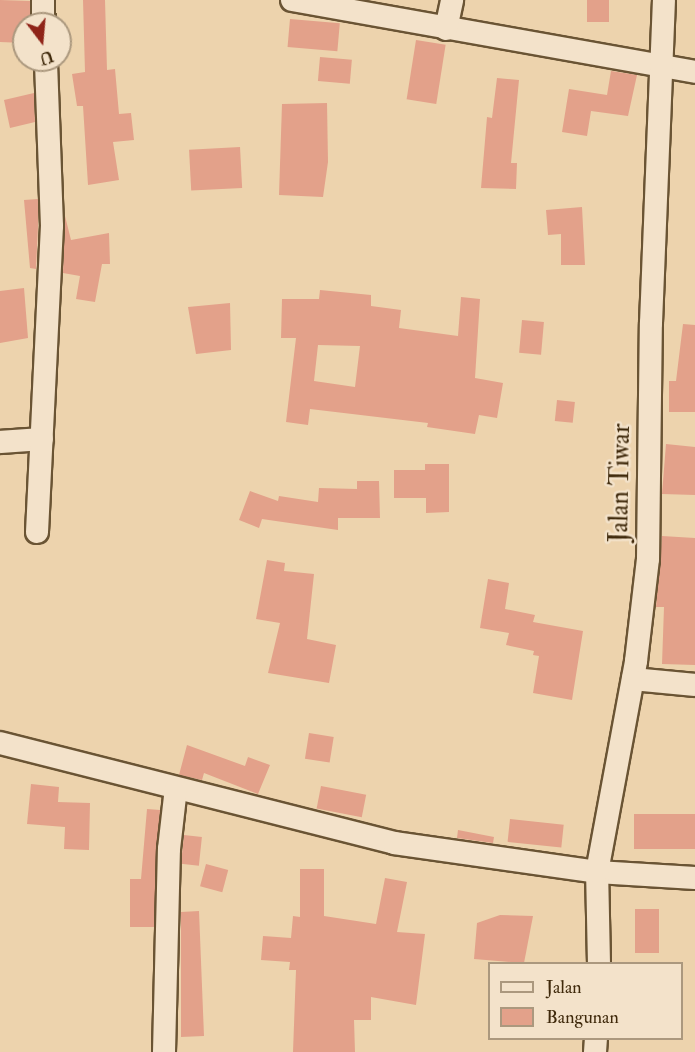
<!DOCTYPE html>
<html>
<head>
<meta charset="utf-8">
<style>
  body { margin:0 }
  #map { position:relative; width:695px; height:1052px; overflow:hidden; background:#edd3ad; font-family:"IM FELL Double Pica",serif }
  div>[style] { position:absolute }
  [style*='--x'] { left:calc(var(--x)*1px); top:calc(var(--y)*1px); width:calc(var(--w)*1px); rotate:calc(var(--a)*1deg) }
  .building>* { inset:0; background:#e3a18a; transform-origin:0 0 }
  .roads { filter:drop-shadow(2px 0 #6a5434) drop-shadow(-2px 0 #6a5434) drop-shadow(0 2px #6a5434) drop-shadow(0 -2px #6a5434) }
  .street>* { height:22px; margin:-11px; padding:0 11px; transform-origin:11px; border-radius:11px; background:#f3e2ca }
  span { translate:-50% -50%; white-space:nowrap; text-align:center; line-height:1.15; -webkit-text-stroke:5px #f3e2ca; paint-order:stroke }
  .street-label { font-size:26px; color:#3f290b }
  .legend { position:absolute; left:488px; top:962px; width:195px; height:78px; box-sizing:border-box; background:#f3e2ca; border:2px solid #ab987e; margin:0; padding:8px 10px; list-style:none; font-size:18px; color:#3f290b }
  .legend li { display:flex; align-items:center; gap:12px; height:30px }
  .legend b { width:30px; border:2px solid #ab987e }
  .north { position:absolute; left:12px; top:12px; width:60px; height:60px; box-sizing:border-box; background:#f3e2ca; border:2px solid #ab987e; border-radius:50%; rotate:164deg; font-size:16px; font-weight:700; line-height:24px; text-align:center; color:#3f290b }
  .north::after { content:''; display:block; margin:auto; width:21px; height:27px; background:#8f2418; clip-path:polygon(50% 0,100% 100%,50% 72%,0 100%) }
</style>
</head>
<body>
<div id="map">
  <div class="building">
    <div style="clip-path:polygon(0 0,30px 1px,30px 24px,24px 24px,24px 43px,0 42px)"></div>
    <div style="clip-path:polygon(83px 0,105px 0,107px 70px,115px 69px,119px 114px,131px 113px,134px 140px,113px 142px,119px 180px,88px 185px,83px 106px,77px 106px,72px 74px,85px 72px)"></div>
    <div style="left:587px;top:0;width:22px;height:22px"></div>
    <div style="left:290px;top:19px;width:50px;height:28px;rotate:5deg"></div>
    <div style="left:416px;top:40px;width:30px;height:60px;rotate:9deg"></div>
    <div style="left:320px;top:57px;width:32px;height:24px;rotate:5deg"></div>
    <div style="clip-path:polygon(611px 71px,637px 75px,628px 116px,591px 111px,587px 136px,562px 132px,569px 89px,607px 95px)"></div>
    <div style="clip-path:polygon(497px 78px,519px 80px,511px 163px,517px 163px,516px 189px,481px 188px,487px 117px,492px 118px)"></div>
    <div style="clip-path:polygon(34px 93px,35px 122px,10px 128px,4px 100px)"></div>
    <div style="clip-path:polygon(327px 103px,328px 162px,323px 197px,279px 195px,282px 104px)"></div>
    <div style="left:240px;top:147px;width:41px;height:51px;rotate:87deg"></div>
    <div style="clip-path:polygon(38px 199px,38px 226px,36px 269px,30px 268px,24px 200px)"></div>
    <div style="clip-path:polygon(582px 207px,585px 265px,561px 265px,561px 234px,548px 235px,546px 210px)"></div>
    <div style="clip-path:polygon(65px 216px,71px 240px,109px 233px,110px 264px,102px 264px,95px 302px,76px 299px,80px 276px,63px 273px)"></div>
    <div style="clip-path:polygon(24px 288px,28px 338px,0 343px,0 291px)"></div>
    <div style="clip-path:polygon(evenodd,320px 290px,371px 295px,371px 306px,401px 310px,399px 328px,458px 336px,461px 297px,480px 299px,475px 378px,503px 383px,497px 418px,479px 415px,475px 434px,427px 427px,428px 423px,310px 409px,308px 425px,286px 422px,296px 338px,281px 338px,282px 299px,319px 299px,320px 290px,318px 345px,360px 346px,355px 387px,314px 381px,318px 345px)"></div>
    <div style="clip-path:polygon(230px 303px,231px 350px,196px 354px,188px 307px)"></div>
    <div style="left:522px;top:320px;width:22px;height:33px;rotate:5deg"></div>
    <div style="clip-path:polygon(683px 324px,695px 325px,695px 412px,669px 412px,669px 381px,676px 381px)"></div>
    <div style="left:557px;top:400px;width:18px;height:21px;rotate:6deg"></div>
    <div style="clip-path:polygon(666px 444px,695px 447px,695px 495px,662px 494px)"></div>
    <div style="clip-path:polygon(425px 464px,449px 464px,449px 512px,426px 513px,426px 498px,394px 498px,394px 470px,425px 470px)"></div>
    <div style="clip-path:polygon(357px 481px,379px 481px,380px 518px,338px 518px,338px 530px,262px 519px,259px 528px,239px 520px,250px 491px,278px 501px,279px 496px,318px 502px,319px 488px,357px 489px)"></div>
    <div style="clip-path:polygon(662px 536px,695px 538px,695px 665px,662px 664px,664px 607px,656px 607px)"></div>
    <div style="clip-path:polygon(267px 560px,285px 563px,284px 571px,314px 574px,307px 639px,336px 645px,329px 683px,268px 673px,280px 623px,256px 619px)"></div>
    <div style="clip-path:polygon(488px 579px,509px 583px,505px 609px,535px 615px,533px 622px,583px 631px,572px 700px,533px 693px,539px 656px,533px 655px,534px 651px,506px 645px,509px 633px,480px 628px)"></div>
    <div style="left:309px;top:733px;width:25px;height:26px;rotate:9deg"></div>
    <div style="clip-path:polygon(187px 745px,245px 766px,248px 757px,270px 765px,258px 794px,204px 773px,202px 780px,179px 775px)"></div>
    <div style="clip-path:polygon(31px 784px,59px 787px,58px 802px,90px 803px,89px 850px,64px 849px,65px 827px,27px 824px)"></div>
    <div style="left:321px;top:786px;width:46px;height:23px;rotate:11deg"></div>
    <div style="clip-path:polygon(147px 809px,160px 810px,154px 927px,130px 927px,130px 879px,141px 879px)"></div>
    <div style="left:695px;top:814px;width:35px;height:61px;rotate:90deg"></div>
    <div style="left:510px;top:819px;width:54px;height:23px;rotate:6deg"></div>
    <div style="clip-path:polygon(458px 830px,494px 837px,493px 843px,457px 838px)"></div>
    <div style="left:184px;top:835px;width:18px;height:29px;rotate:6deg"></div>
    <div style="left:206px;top:864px;width:23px;height:23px;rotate:15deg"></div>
    <div style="clip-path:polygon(300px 869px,324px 869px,324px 916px,376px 924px,385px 878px,407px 882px,397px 932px,425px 934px,416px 1005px,371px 997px,371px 1020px,354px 1020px,355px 1052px,293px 1052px,296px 970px,289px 970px,290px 962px,261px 960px,263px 936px,291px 938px,293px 916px,300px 917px)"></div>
    <div style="left:635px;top:909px;width:24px;height:44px"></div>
    <div style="clip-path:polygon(199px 911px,204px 1036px,181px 1037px,181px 912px)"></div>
    <div style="clip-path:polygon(500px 915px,533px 916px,524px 963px,474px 959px,477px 923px)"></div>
  </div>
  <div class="roads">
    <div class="street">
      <div style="--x:43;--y:0;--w:24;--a:88"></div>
      <div style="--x:292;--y:0;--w:409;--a:10.1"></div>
      <div style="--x:446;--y:29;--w:30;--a:-78"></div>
      <div style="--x:0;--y:442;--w:42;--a:-4.1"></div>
      <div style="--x:37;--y:532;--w:306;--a:-87.2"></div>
      <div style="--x:52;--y:226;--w:166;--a:-92.1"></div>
      <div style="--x:633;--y:679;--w:62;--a:5.5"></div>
      <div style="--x:0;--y:743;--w:406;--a:14.2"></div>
      <div style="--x:394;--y:843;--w:205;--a:8.1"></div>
      <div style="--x:597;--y:872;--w:98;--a:3.5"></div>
      <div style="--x:599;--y:964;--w:92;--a:-91.2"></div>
      <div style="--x:597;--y:872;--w:215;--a:-79.5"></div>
      <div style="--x:636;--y:661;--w:103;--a:-83.3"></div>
      <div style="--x:648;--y:559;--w:236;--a:-89.3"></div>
      <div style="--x:651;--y:323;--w:323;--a:-87.7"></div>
      <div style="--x:164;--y:1052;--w:203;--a:-88.6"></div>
      <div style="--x:169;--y:849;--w:61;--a:-83.5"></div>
      <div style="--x:595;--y:1052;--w:14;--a:-86"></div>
    </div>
  </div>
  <div class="street-label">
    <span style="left:621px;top:483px;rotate:-89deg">Jalan Tiwar</span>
  </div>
  <ul class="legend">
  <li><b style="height:8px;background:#f3e2ca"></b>Jalan</li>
  <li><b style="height:16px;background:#e3a18a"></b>Bangunan</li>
  </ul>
  <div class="north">U</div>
</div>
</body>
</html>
